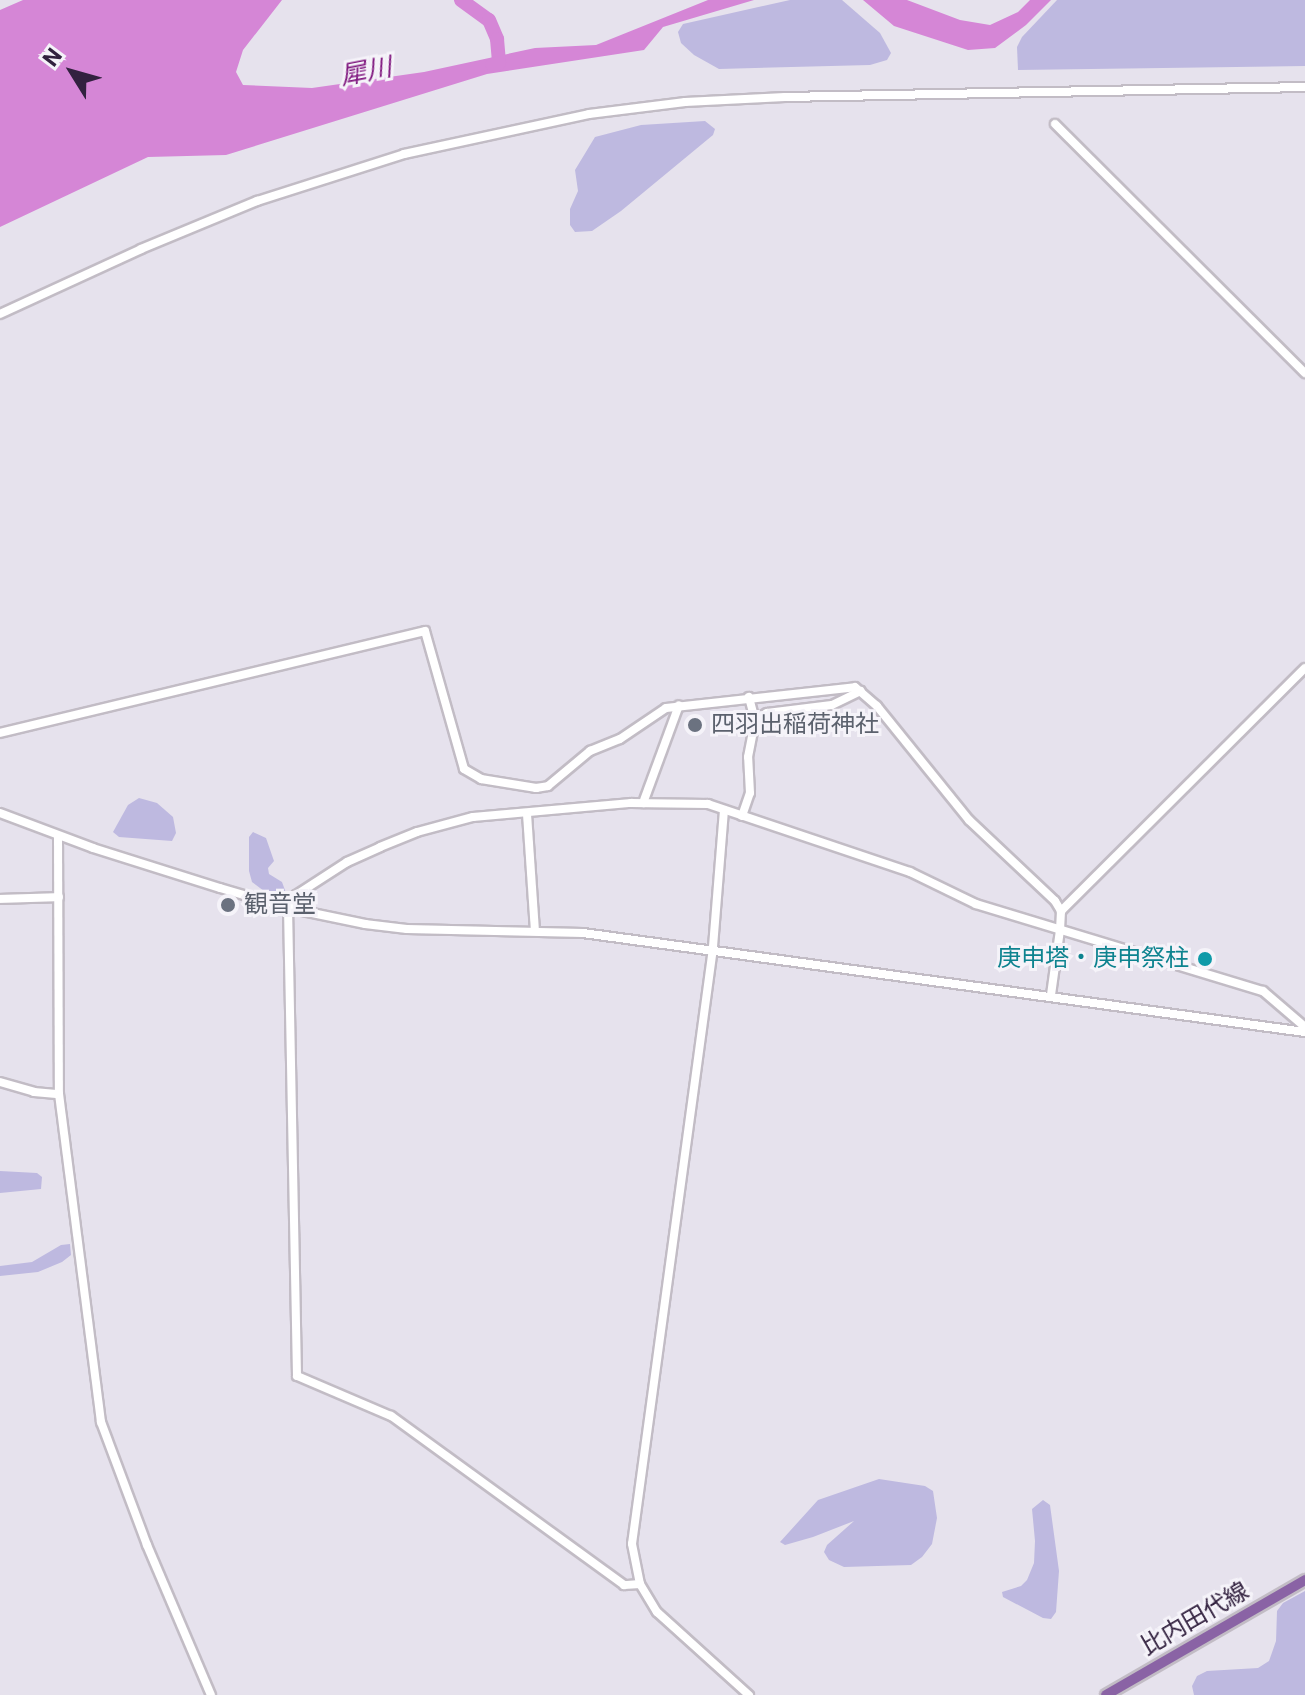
<!DOCTYPE html>
<html>
<head>
<meta charset="utf-8">
<style>
  body { margin:0 }
  #map { position:relative; width:1305px; height:1695px; overflow:hidden; background:#e6e2ed; font-family:Roboto,"Noto Sans JP",sans-serif }
  div>[style] { position:absolute }
  [style*='--x'] { left:calc(var(--x)*1px); top:calc(var(--y)*1px); width:calc(var(--w)*1px); rotate:calc(var(--a)*1deg) }
  .green>* { inset:0; background:#beb9e0 }
  .water>* { inset:0; background:#d586d6 }
  .river>* { height:14px; margin:-7px; padding:0 7px; transform-origin:7px; border-radius:7px; background:#d586d6 }
  .roads { filter:drop-shadow(2px 0 #c2bcc5) drop-shadow(-2px 0 #c2bcc5) drop-shadow(0 2px #c2bcc5) drop-shadow(0 -2px #c2bcc5) }
  .minor>* { height:8px; margin:-4px; padding:0 4px; transform-origin:4px; border-radius:4px; background:#fff }
  .major>* { height:10px; margin:-5px; padding:0 5px; transform-origin:5px; border-radius:5px; background:#8a63a5 }
  .dots>* { width:22px; height:22px; translate:-50% -50%; box-sizing:border-box; border:4px solid #f5f3f9; border-radius:50% }
  span { translate:-50% -50%; white-space:nowrap; text-align:center; line-height:1.15; -webkit-text-stroke:6px #f5f3f9; paint-order:stroke }
  .worship-label { font-size:24px; color:#5b616d }
  .left { translate:0 -50%; text-align:left }
  .culture-label { font-size:24px; color:#0d838f }
  .right { translate:-100% -50%; text-align:right }
  .street-label { font-size:24px; color:#32213f }
  .water-label { font-size:26px; color:#7f177f; font-style:italic }
  .north { position:absolute; left:32px; top:32px; width:80px; height:80px; -webkit-text-stroke:6px #f5f3f9; paint-order:stroke; rotate:307deg; font-size:22px; font-weight:700; line-height:32px; text-align:center; color:#32213f }
  .north::after { content:''; display:block; margin:auto; width:28px; height:36px; background:#32213f; clip-path:polygon(50% 0,100% 100%,50% 72%,0 100%) }
</style>
</head>
<body>
<div id="map">
  <div class="green">
    <div style="clip-path:polygon(790px 0,842px 0,880px 33px,891px 53px,887px 60px,870px 65px,719px 69px,694px 55px,681px 43px,678px 32px,683px 24px)"></div>
    <div style="clip-path:polygon(1057px 0,1305px 0,1305px 66px,1018px 70px,1017px 47px,1022px 37px)"></div>
    <div style="clip-path:polygon(705px 121px,715px 129px,713px 135px,621px 211px,592px 231px,575px 232px,570px 225px,570px 209px,578px 191px,575px 170px,595px 137px,641px 125px)"></div>
    <div style="clip-path:polygon(139px 798px,157px 803px,173px 817px,176px 833px,172px 841px,119px 837px,113px 832px,128px 805px)"></div>
    <div style="clip-path:polygon(253px 832px,266px 838px,274px 861px,268px 868px,269px 874px,282px 882px,286px 893px,264px 891px,252px 882px,249px 871px,249px 837px)"></div>
    <div style="clip-path:polygon(0 1171px,37px 1173px,42px 1177px,41px 1189px,0 1193px)"></div>
    <div style="clip-path:polygon(70px 1244px,71px 1255px,62px 1262px,38px 1272px,0 1276px,0 1266px,32px 1262px,61px 1245px)"></div>
    <div style="clip-path:polygon(879px 1479px,925px 1486px,933px 1491px,937px 1518px,932px 1544px,922px 1557px,911px 1565px,844px 1567px,829px 1560px,824px 1552px,827px 1545px,854px 1521px,813px 1537px,785px 1545px,780px 1542px,818px 1500px)"></div>
    <div style="clip-path:polygon(1043px 1500px,1050px 1505px,1059px 1571px,1056px 1612px,1051px 1619px,1043px 1618px,1003px 1597px,1002px 1592px,1021px 1586px,1027px 1580px,1034px 1563px,1035px 1541px,1032px 1509px)"></div>
    <div style="clip-path:polygon(1305px 1591px,1305px 1695px,1194px 1695px,1192px 1686px,1197px 1676px,1207px 1671px,1258px 1668px,1269px 1661px,1276px 1641px,1277px 1611px,1283px 1603px)"></div>
  </div>
  <div class="water">
    <div style="clip-path:polygon(23px 0,282px 0,243px 50px,236px 72px,243px 85px,312px 88px,424px 72px,535px 48px,596px 45px,708px 0,754px 0,663px 27px,644px 50px,487px 74px,226px 155px,148px 157px,0 227px,0 10px)"></div>
    <div style="clip-path:polygon(863px 0,907px 0,960px 20px,990px 25px,1018px 12px,1030px 0,1051px 0,1026px 25px,995px 48px,968px 50px,894px 26px)"></div>
  </div>
  <div class="river">
    <div style="--x:461;--y:0;--w:34;--a:36"></div>
    <div style="--x:489;--y:20;--w:21;--a:67"></div>
    <div style="--x:497;--y:39;--w:24;--a:85"></div>
    <div style="--x:499;--y:63;--w:7;--a:164"></div>
  </div>
  <div class="roads">
    <div class="minor">
      <div style="--x:1055;--y:124;--w:353;--a:44.9"></div>
      <div style="--x:0;--y:314;--w:155;--a:-24.7"></div>
      <div style="--x:141;--y:249;--w:126;--a:-22.5"></div>
      <div style="--x:257;--y:201;--w:154;--a:-17.7"></div>
      <div style="--x:404;--y:154;--w:189;--a:-12.2"></div>
      <div style="--x:589;--y:114;--w:97;--a:-7.1"></div>
      <div style="--x:685;--y:102;--w:100;--a:-2.9"></div>
      <div style="--x:785;--y:97;--w:520;--a:-1.1"></div>
      <div style="--x:755;--y:720;--w:14;--a:-30"></div>
      <div style="--x:767;--y:713;--w:65;--a:-7"></div>
      <div style="--x:832;--y:705;--w:32;--a:-26"></div>
      <div style="--x:0;--y:733;--w:437;--a:-13.5"></div>
      <div style="--x:425;--y:631;--w:143;--a:74.2"></div>
      <div style="--x:464;--y:769;--w:20;--a:30"></div>
      <div style="--x:481;--y:779;--w:56;--a:9.3"></div>
      <div style="--x:536;--y:788;--w:12;--a:-9"></div>
      <div style="--x:548;--y:786;--w:55;--a:-39.8"></div>
      <div style="--x:590;--y:751;--w:32;--a:-22"></div>
      <div style="--x:620;--y:739;--w:55;--a:-34"></div>
      <div style="--x:666;--y:708;--w:190;--a:-6.3"></div>
      <div style="--x:855;--y:687;--w:29;--a:41"></div>
      <div style="--x:877;--y:706;--w:146;--a:51.1"></div>
      <div style="--x:969;--y:820;--w:118;--a:43.3"></div>
      <div style="--x:1055;--y:901;--w:12;--a:59"></div>
      <div style="--x:1061;--y:911;--w:19;--a:93"></div>
      <div style="--x:1060;--y:930;--w:66;--a:97.9"></div>
      <div style="--x:643;--y:803;--w:104;--a:-69.8"></div>
      <div style="--x:724;--y:810;--w:138;--a:94.6"></div>
      <div style="--x:713;--y:948;--w:601;--a:97.74"></div>
      <div style="--x:632;--y:1544;--w:41;--a:78.7"></div>
      <div style="--x:640;--y:1584;--w:33;--a:59"></div>
      <div style="--x:657;--y:1612;--w:124;--a:42.1"></div>
      <div style="--x:0;--y:813;--w:99;--a:20.6"></div>
      <div style="--x:93;--y:848;--w:133;--a:17.5"></div>
      <div style="--x:220;--y:888;--w:71;--a:16.4"></div>
      <div style="--x:288;--y:908;--w:79;--a:11.7"></div>
      <div style="--x:365;--y:924;--w:42;--a:6.8"></div>
      <div style="--x:407;--y:929;--w:176;--a:1.3"></div>
      <div style="--x:583;--y:933;--w:729;--a:7.81"></div>
      <div style="--x:527;--y:814;--w:117;--a:86.1"></div>
      <div style="--x:742;--y:816;--w:24;--a:-71"></div>
      <div style="--x:750;--y:793;--w:36;--a:-93"></div>
      <div style="--x:748;--y:757;--w:38;--a:-79"></div>
      <div style="--x:755;--y:720;--w:24;--a:-105"></div>
      <div style="--x:58;--y:836;--w:258;--a:89.8"></div>
      <div style="--x:59;--y:1094;--w:331;--a:82.7"></div>
      <div style="--x:101;--y:1422;--w:131;--a:69.5"></div>
      <div style="--x:147;--y:1545;--w:163;--a:66.9"></div>
      <div style="--x:0;--y:899;--w:59;--a:-1.9"></div>
      <div style="--x:1061;--y:911;--w:344;--a:-44.9"></div>
      <div style="--x:0;--y:1082;--w:35;--a:16"></div>
      <div style="--x:34;--y:1092;--w:25;--a:5"></div>
      <div style="--x:640;--y:1584;--w:16;--a:176"></div>
      <div style="--x:624;--y:1585;--w:288;--a:-144"></div>
      <div style="--x:391;--y:1416;--w:102;--a:-156.9"></div>
      <div style="--x:297;--y:1376;--w:468;--a:-91.1"></div>
      <div style="--x:288;--y:908;--w:15;--a:-58"></div>
      <div style="--x:296;--y:895;--w:61;--a:-32.9"></div>
      <div style="--x:347;--y:862;--w:36;--a:-24"></div>
      <div style="--x:380;--y:847;--w:40;--a:-22"></div>
      <div style="--x:417;--y:832;--w:58;--a:-15"></div>
      <div style="--x:473;--y:817;--w:159;--a:-5.1"></div>
      <div style="--x:631;--y:803;--w:77;--a:0.7"></div>
      <div style="--x:708;--y:804;--w:213;--a:18.6"></div>
      <div style="--x:910;--y:872;--w:73;--a:25.9"></div>
      <div style="--x:976;--y:904;--w:300;--a:16.9"></div>
      <div style="--x:1263;--y:991;--w:55;--a:40.6"></div>
    </div>
    <div class="major">
      <div style="--x:1106;--y:1695;--w:230;--a:-30"></div>
    </div>
  </div>
  <div class="dots">
    <div style="left:695px;top:725px;background:#6b7280"></div>
    <div style="left:228px;top:905px;background:#6b7280"></div>
    <div style="left:1205px;top:959px;background:#0f9aa8"></div>
  </div>
  <div class="worship-label">
    <span class="left" style="left:711px;top:725px">四羽出稲荷神社</span>
    <span class="left" style="left:244px;top:905px">観音堂</span>
  </div>
  <div class="culture-label">
    <span class="right" style="left:1189px;top:959px">庚申塔・庚申祭柱</span>
  </div>
  <div class="street-label">
    <span style="left:1195px;top:1619px;rotate:-30deg">比内田代線</span>
  </div>
  <div class="water-label">
    <span style="left:366px;top:72px;rotate:-11deg">犀川</span>
  </div>
  <div class="north">N</div>
</div>
</body>
</html>
